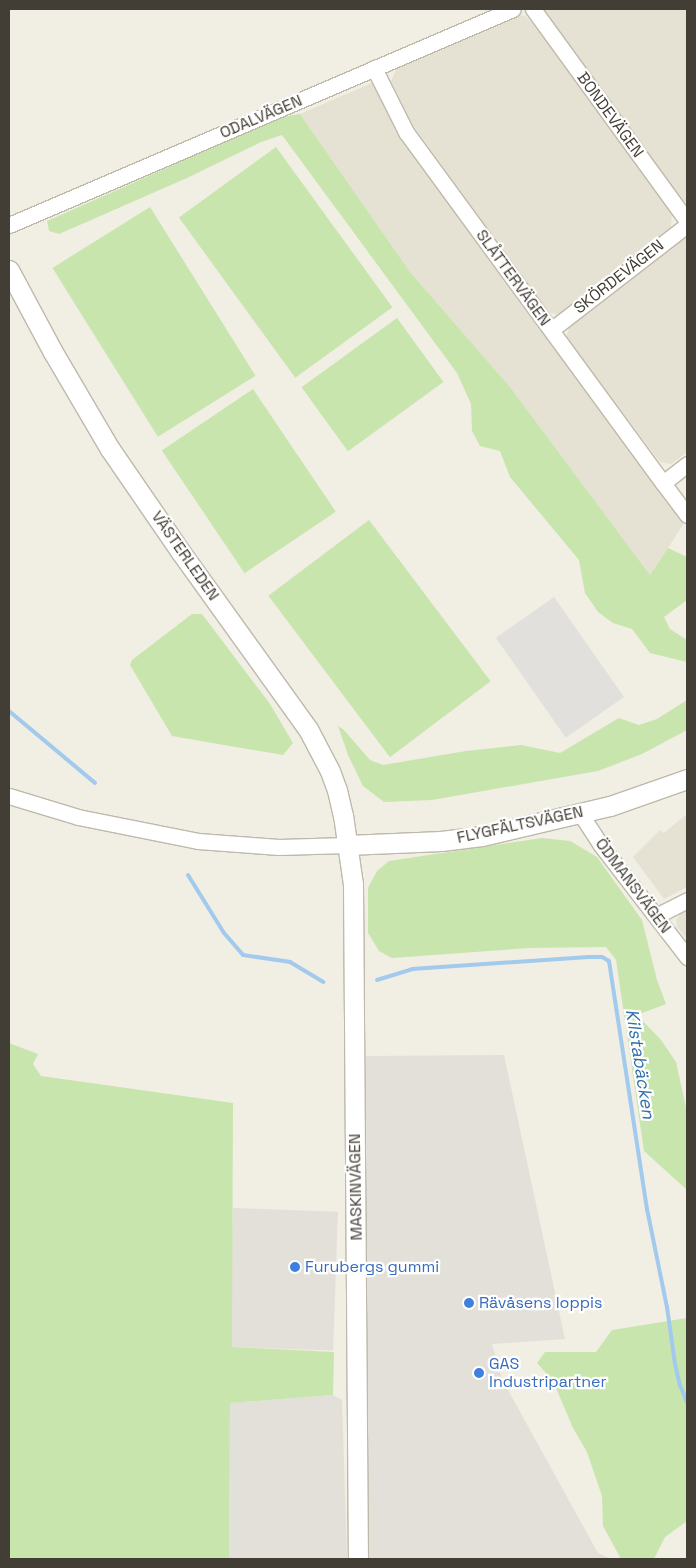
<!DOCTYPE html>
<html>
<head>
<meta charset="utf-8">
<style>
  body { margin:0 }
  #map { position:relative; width:696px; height:1568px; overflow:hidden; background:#f1eee4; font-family:"Space Grotesk",sans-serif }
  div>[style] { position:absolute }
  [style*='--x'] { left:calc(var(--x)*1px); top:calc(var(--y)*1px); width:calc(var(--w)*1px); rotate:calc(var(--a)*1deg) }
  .residential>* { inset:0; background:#e5e1d3 }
  .industrial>* { inset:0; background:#e3e0d9; transform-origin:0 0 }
  .green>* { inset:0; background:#c9e5ae; transform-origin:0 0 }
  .parking>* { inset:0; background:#e2e0dd; transform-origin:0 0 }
  .stream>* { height:4px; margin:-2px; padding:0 2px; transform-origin:2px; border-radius:2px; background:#a2caed }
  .roads { filter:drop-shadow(1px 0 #bfb9ab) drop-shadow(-1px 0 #bfb9ab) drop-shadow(0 1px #bfb9ab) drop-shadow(0 -1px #bfb9ab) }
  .minor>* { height:15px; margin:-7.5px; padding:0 7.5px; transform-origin:7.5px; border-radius:7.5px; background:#fff }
  .tertiary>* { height:19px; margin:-9.5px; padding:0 9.5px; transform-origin:9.5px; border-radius:9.5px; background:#fff }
  .dots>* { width:14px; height:14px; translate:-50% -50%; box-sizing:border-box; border:2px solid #fff; border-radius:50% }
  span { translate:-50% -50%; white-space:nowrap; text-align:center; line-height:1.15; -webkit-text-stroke:4.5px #fff; paint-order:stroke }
  .street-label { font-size:16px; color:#433e35 }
  .shop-label { font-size:16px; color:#366cbe }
  .left { translate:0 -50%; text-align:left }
  .water-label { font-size:18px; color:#3370aa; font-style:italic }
  .frame { position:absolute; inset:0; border:10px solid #433e35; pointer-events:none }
</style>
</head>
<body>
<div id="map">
  <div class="residential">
    <div style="clip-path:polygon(540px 9px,687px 9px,687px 201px,683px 201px)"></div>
    <div style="clip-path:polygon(517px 15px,525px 16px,533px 24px,672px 213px,671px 227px,560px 315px,548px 312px,412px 124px,391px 81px,398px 66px)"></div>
    <div style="clip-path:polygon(372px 83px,381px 89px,396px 127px,685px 522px,650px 575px,510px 387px,410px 272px,300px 114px)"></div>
    <div style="clip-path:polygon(683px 237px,687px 238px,687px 452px,671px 464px,660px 462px,566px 337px,570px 325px)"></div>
    <div style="clip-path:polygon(687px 814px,687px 887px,664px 899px,633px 857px,660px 830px,664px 833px)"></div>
    <div style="clip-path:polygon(687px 908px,687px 939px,677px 927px,676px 920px,682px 911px)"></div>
  </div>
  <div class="industrial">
    <div style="clip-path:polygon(504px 1055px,565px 1339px,492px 1344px,502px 1379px,598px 1553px,612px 1559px,367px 1559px,366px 1056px)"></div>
    <div style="left:233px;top:1208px;width:105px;height:139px;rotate:2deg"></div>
    <div style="clip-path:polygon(333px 1395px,342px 1400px,347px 1559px,229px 1559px,230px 1403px)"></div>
  </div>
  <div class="green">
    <div style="clip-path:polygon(300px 114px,410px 272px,510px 387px,650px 575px,668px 548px,687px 557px,687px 600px,664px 617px,670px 629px,687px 640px,687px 662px,650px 653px,632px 629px,613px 623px,598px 612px,585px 593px,579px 560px,510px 477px,500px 451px,480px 446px,472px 431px,471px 404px,457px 373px,282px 135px,261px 142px,187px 178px,59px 234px,49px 231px,47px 221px,282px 117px)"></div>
    <div style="left:276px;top:147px;width:198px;height:120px;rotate:54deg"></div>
    <div style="left:150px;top:207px;width:199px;height:115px;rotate:58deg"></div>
    <div style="left:397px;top:318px;width:79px;height:118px;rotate:54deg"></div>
    <div style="left:253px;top:389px;width:148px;height:110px;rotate:56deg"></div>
    <div style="left:369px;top:520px;width:202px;height:126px;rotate:53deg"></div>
    <div style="clip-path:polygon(192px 614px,202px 614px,270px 704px,293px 743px,283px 755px,172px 736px,130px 665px,132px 660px)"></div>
    <div style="clip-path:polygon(687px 700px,687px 730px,642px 754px,598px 771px,432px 800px,384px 802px,363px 786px,348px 755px,338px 726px,344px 730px,370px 760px,383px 765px,466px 751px,521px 745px,560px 753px,619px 718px,639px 725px,657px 719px)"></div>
    <div style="clip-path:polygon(542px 838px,570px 841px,597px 857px,642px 920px,657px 980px,666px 1004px,637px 1015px,661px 1040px,676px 1062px,687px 1112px,687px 1190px,644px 1151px,616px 960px,606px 947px,530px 948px,392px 958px,379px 951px,368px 933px,368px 888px,377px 871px,389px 861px)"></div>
    <div style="clip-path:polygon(9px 1043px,38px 1054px,33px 1064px,41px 1076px,233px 1103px,232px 1347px,334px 1352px,333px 1395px,230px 1403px,229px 1559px,9px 1559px)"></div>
    <div style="clip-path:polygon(687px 1318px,687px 1521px,665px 1537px,654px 1559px,621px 1559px,603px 1526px,602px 1496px,587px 1452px,573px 1428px,553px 1381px,537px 1363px,545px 1352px,596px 1352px,612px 1330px)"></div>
  </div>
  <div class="parking">
    <div style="left:554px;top:597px;width:122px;height:71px;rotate:55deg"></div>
  </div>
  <div class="stream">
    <div style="--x:9;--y:711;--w:112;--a:39.9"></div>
    <div style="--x:188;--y:875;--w:68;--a:58.2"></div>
    <div style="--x:224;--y:933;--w:29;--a:49"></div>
    <div style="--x:243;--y:955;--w:48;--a:8.5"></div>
    <div style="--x:290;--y:962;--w:39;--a:31"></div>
    <div style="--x:377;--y:980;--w:37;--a:-17"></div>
    <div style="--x:412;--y:969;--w:177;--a:-3.9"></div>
    <div style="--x:589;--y:957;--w:13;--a:0"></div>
    <div style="--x:602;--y:957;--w:8;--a:30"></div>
    <div style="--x:609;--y:961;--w:251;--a:81.3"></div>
    <div style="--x:647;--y:1209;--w:100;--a:78.5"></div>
    <div style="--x:667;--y:1307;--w:58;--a:82"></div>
    <div style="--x:675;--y:1364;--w:22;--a:77"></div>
    <div style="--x:680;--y:1385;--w:18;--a:68"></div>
  </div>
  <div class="roads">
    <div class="minor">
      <div style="--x:533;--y:9;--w:262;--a:54"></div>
      <div style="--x:374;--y:68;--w:72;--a:63.4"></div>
      <div style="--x:406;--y:132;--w:435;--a:53.8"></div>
      <div style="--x:663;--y:483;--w:31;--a:-38"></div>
      <div style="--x:9;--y:225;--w:548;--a:-23.2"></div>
      <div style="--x:551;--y:330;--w:172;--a:-37.7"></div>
      <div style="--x:663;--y:483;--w:40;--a:53"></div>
      <div style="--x:9;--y:796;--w:72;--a:16.9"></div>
      <div style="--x:78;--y:817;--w:122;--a:11.3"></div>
      <div style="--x:198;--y:841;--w:81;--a:4.2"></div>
      <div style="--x:279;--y:847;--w:68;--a:-1.7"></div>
      <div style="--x:580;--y:813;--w:37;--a:57"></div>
      <div style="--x:600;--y:844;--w:143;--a:52.4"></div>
      <div style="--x:656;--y:916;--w:35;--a:-27"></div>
    </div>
    <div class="tertiary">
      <div style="--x:9;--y:270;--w:93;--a:61.8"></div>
      <div style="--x:53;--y:352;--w:113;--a:59.6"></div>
      <div style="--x:110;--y:449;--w:124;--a:55.5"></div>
      <div style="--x:180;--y:551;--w:219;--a:54.3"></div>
      <div style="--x:308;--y:729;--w:47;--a:62.4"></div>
      <div style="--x:330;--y:771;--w:20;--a:70"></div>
      <div style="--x:337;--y:790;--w:26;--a:77"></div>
      <div style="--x:343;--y:815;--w:70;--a:81.8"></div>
      <div style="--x:353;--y:884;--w:675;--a:89.58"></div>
      <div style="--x:347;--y:845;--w:94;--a:-2.4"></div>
      <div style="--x:441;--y:841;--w:41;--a:-7"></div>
      <div style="--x:482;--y:836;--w:131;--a:-13.2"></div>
      <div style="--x:610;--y:806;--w:82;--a:-19.3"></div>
    </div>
  </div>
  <div class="dots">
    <div style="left:295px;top:1267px;background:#3f7fe0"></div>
    <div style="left:469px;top:1303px;background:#3f7fe0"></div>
    <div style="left:479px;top:1373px;background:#3f7fe0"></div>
  </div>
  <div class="street-label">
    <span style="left:610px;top:115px;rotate:54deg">BONDEVÄGEN</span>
    <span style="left:261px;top:117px;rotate:-23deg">ODALVÄGEN</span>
    <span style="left:619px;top:277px;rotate:-38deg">SKÖRDEVÄGEN</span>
    <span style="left:513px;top:278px;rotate:54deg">SLÅTTERVÄGEN</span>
    <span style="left:185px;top:556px;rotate:55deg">VÄSTERLEDEN</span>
    <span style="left:520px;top:825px;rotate:-12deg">FLYGFÄLTSVÄGEN</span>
    <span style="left:633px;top:886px;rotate:53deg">ÖDMANSVÄGEN</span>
    <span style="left:356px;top:1187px;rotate:-91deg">MASKINVÄGEN</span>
  </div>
  <div class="shop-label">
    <span class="left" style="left:305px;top:1267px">Furubergs gummi</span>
    <span class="left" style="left:479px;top:1303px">Rävåsens loppis</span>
    <span class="left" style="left:489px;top:1373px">GAS<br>Industripartner</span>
  </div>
  <div class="water-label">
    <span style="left:640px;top:1064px;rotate:81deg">Kilstabäcken</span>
  </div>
  <div class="frame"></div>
</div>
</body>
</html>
